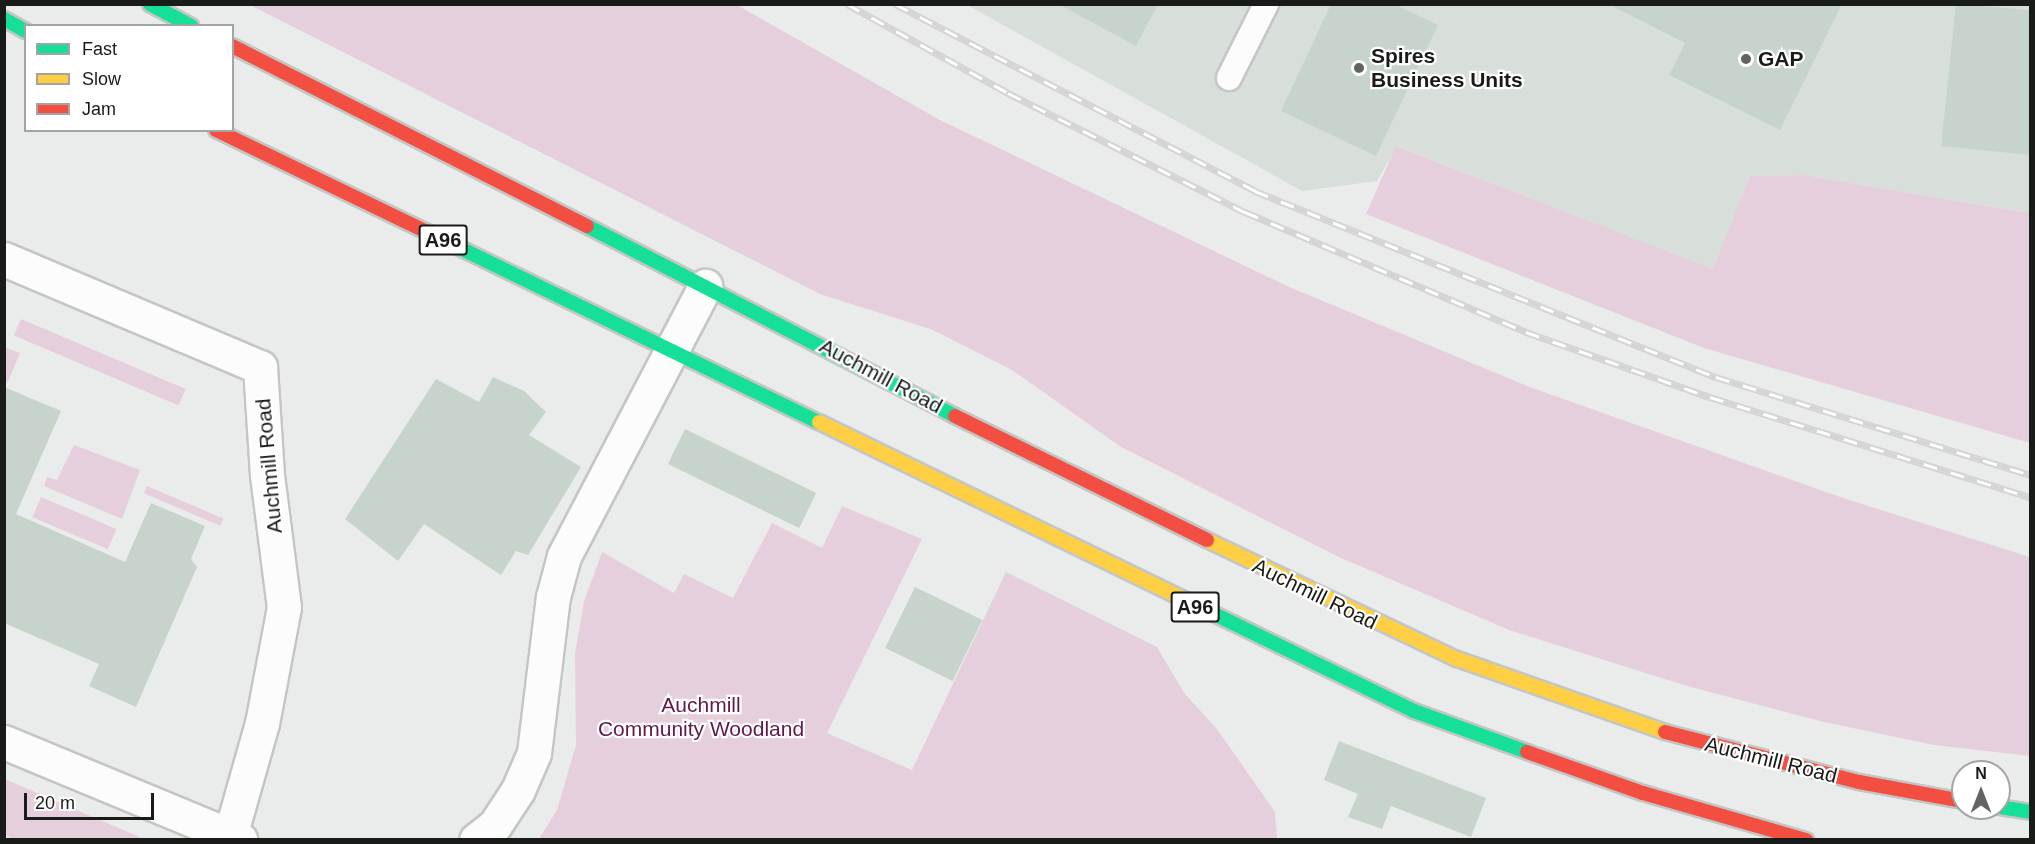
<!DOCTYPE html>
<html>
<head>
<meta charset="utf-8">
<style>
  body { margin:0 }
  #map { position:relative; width:2035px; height:844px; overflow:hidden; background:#eaeceb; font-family:Helvetica,sans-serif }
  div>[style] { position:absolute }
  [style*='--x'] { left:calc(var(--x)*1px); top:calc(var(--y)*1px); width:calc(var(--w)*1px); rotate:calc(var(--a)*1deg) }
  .built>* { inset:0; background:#d8dfda }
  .green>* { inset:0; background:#e6cfdc; transform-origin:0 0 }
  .building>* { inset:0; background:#c7d4cb; transform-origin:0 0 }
  .roads { filter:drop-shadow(2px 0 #c4c6c4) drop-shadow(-2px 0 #c4c6c4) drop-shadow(0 2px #c4c6c4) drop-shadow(0 -2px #c4c6c4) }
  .lane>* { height:24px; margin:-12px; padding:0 12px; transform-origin:12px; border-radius:12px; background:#fcfcfc }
  .street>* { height:33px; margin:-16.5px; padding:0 16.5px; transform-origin:16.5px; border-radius:16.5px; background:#fcfcfc }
  .fast>* { height:14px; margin:-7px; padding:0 7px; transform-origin:7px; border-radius:7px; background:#16e098 }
  .slow>* { height:14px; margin:-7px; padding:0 7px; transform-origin:7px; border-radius:7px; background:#ffcf43 }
  .jam>* { height:14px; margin:-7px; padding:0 7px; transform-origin:7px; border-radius:7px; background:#f24e42 }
  .rail>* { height:7px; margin-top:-3.5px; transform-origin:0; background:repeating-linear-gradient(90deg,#fff 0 14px,#d4d4d4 0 28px); box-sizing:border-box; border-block:2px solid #d4d4d4 }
  .dots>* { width:16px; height:16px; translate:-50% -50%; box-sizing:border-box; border:3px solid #fff; border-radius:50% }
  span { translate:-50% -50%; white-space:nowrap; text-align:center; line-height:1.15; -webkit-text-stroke:4.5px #fff; paint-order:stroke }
  .shield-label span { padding:2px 4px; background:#fff; border:2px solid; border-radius:4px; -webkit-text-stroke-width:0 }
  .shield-label { font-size:20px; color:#191b19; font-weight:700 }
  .poi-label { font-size:21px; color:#191b19; font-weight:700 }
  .left { translate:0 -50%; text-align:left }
  .street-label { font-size:21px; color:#191b19 }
  .park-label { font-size:21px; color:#62184a }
  .frame { position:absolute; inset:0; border:6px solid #191b19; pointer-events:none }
  .legend { position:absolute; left:24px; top:24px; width:210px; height:108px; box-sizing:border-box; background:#fff; border:2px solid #a3a4a3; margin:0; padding:8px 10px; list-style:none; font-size:18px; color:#191b19 }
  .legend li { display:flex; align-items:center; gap:12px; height:30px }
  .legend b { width:30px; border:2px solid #a3a4a3 }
  .north { position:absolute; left:1951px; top:760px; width:60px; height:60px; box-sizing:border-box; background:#fff; border:2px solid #a3a4a3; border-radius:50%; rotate:0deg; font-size:16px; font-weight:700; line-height:24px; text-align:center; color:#191b19 }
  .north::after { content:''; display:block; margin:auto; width:21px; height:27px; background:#626462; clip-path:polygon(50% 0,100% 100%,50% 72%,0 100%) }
  .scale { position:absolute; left:24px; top:793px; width:130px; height:27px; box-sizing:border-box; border:3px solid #191b19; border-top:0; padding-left:8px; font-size:18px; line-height:21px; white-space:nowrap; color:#191b19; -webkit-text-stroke:4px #fff; paint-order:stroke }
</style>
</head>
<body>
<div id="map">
  <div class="built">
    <div style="clip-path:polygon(967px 5px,2030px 5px,2030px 213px,1805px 175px,1750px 176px,1714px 270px,1397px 146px,1377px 181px,1302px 191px)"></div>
  </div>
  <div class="green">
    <div style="clip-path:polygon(250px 5px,737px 5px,940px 120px,1287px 286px,1527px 386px,1843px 498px,2030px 557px,2030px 756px,1934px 745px,1824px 722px,1687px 686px,1509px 630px,1341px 558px,1121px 447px,1012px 370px,933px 330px,820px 294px)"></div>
    <div style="clip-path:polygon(1396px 146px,1713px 269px,1750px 176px,1805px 175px,2030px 213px,2030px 443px,1704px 348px,1366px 214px)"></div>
    <div style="left:21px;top:319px;width:179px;height:18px;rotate:23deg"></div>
    <div style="clip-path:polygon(4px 347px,20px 353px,8px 382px,5px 381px)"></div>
    <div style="clip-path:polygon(74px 445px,140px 470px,122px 519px,44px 486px,47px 477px,57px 480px)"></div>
    <div style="left:147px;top:486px;width:83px;height:8px;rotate:23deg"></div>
    <div style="left:41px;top:497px;width:82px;height:22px;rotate:23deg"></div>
    <div style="clip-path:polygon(842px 506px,922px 539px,827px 733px,912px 770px,1006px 572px,1157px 647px,1184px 693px,1217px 729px,1275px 812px,1277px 839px,539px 839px,557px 810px,576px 745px,575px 653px,584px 602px,602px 552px,674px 593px,684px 574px,733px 598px,772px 523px,822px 548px)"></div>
    <div style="clip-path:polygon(4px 779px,5px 779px,144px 839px,13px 839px,5px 835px)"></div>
  </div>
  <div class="building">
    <div style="clip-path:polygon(1058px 4px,1158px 4px,1136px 46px)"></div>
    <div style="clip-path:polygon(1331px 4px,1394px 4px,1438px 25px,1376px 156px,1281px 111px)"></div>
    <div style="clip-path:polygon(1608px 4px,1842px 4px,1780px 130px,1669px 75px,1685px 43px)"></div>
    <div style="clip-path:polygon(1956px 4px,2031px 10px,2031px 155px,1941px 146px)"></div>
    <div style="clip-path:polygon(493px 377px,524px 391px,546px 412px,529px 435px,581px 467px,528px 555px,516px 551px,501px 575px,424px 524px,398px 561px,345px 519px,436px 379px,479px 402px)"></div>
    <div style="clip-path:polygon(4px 387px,61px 411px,16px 514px,125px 562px,151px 503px,205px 526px,191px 559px,197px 567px,136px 707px,89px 686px,99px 664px,4px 623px)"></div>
    <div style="left:685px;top:429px;width:146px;height:39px;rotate:26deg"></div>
    <div style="left:915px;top:587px;width:75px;height:68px;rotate:26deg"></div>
    <div style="clip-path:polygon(1339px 741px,1486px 798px,1471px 837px,1391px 806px,1382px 829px,1348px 817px,1358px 794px,1324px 780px)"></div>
  </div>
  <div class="roads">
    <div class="lane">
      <div style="--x:1229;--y:78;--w:83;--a:-63.4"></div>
    </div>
    <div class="street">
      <div style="--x:4;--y:259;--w:278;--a:22.9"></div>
      <div style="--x:260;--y:367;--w:108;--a:86.3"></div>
      <div style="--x:267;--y:475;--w:133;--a:82.7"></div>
      <div style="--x:284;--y:607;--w:118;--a:100.7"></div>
      <div style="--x:262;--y:723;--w:117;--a:105.8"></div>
      <div style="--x:4;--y:742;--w:256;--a:22.5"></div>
      <div style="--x:476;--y:840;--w:24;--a:-38"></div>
      <div style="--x:495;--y:825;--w:42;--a:-56.7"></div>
      <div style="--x:518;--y:790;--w:40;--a:-66.6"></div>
      <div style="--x:534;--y:753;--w:157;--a:-83.1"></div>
      <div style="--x:553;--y:597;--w:42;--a:-75"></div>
      <div style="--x:564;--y:556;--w:305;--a:-62.4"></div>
    </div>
    <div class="fast">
      <div style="--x:150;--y:4;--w:47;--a:28.2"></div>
      <div style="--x:4;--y:19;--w:25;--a:29"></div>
      <div style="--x:587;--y:226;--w:414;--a:27.3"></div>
      <div style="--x:431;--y:234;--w:431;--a:25.9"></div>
      <div style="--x:1206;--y:610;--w:231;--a:25.9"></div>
      <div style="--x:1414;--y:711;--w:120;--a:19.9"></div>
      <div style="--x:1999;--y:807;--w:31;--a:9"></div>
    </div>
    <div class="slow">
      <div style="--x:819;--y:422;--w:430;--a:25.9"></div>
      <div style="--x:1207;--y:540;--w:277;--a:25.5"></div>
      <div style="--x:1457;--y:659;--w:220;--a:19.3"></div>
    </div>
    <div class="jam">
      <div style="--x:232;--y:46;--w:398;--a:26.9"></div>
      <div style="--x:216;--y:130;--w:239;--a:25.8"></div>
      <div style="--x:955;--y:416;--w:281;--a:26.2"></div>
      <div style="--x:1665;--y:732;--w:200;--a:14.5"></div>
      <div style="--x:1859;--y:782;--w:106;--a:10.4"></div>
      <div style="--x:1527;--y:752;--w:123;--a:19.5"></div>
      <div style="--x:1643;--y:793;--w:170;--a:16.1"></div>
    </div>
  </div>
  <div class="rail">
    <div style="--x:847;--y:4;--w:184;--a:28.9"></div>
    <div style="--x:1008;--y:93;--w:265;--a:26.7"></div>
    <div style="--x:1245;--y:212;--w:306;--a:23.1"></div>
    <div style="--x:1526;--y:332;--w:195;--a:19.5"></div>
    <div style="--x:1710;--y:397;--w:335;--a:17.4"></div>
    <div style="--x:895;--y:4;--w:406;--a:27.4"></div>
    <div style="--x:1255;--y:191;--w:497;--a:22"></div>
    <div style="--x:1716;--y:377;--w:329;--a:17.3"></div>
  </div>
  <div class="dots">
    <div style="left:1746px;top:59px;background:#626462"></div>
    <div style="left:1359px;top:68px;background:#626462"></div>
  </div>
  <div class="shield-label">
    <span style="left:443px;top:240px">A96</span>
    <span style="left:1195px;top:607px">A96</span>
  </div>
  <div class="poi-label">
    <span class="left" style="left:1371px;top:68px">Spires<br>Business Units</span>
    <span class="left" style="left:1758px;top:59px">GAP</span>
  </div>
  <div class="street-label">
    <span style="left:881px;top:376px;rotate:28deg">Auchmill Road</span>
    <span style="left:269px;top:466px;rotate:-95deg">Auchmill Road</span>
    <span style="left:1315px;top:594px;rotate:26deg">Auchmill Road</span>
    <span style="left:1771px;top:760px;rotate:14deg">Auchmill Road</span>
  </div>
  <div class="park-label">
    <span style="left:701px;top:717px">Auchmill<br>Community Woodland</span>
  </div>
  <div class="frame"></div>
  <ul class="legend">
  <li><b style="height:8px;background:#16e098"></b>Fast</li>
  <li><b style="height:8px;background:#ffcf43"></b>Slow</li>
  <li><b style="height:8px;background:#f24e42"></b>Jam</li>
  </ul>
  <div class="north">N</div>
  <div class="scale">20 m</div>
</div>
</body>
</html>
